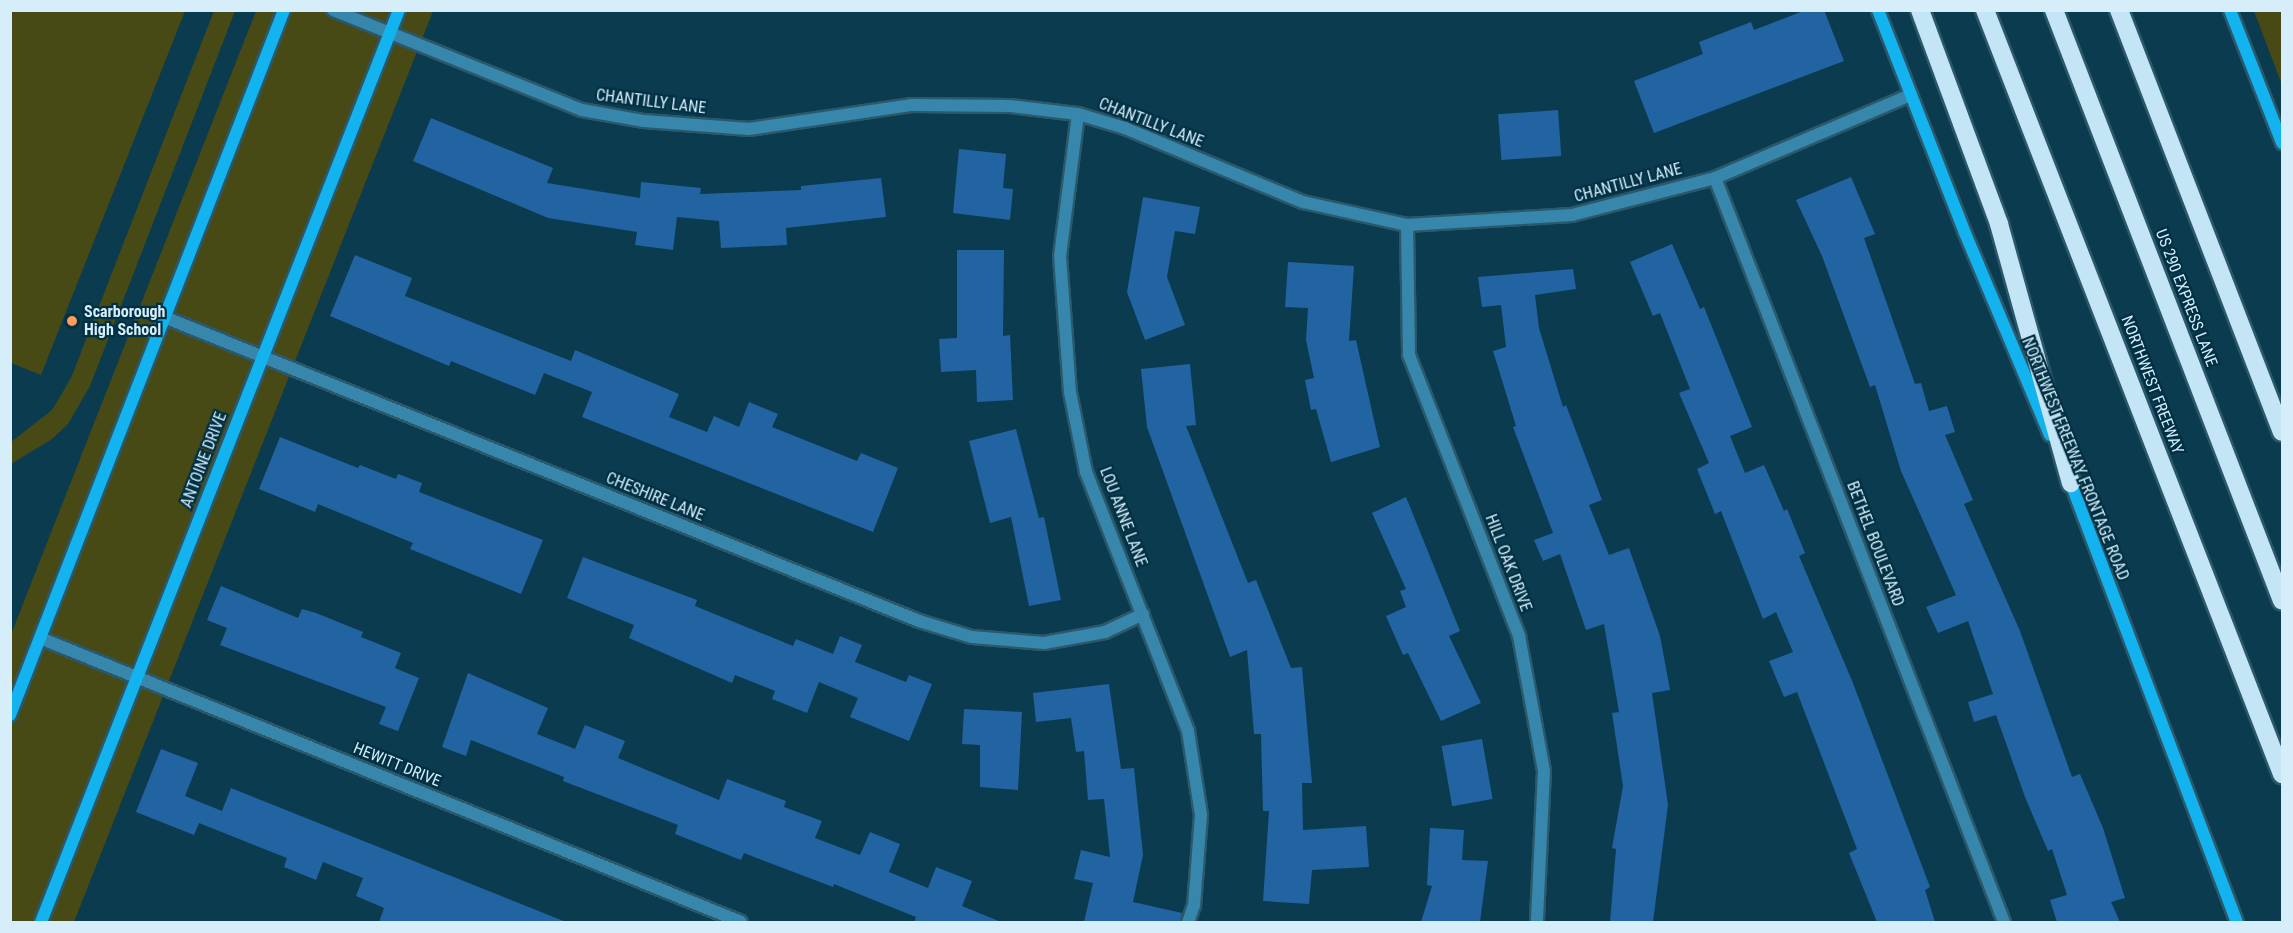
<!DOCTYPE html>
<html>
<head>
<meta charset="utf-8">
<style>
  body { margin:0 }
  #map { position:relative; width:2293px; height:933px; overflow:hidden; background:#0b3b4f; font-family:"Roboto Condensed",sans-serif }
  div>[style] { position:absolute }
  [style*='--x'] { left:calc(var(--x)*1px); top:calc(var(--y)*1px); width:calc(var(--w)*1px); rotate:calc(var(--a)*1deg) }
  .green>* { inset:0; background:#484a15 }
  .building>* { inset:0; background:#2263a2; transform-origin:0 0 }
  .roads { filter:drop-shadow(2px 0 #2b586a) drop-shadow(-2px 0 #2b586a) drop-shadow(0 2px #2b586a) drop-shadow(0 -2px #2b586a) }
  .minor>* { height:12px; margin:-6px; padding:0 6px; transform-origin:6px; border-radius:6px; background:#3786ab }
  .secondary>* { height:12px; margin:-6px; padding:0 6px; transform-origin:6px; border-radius:6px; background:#12b3ee }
  .motorway>* { height:18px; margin:-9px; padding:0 9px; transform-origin:9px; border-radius:9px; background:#c4e5f6 }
  .dots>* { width:16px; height:16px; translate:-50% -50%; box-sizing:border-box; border:3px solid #003044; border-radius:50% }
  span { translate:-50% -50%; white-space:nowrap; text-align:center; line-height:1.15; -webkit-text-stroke:4.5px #003044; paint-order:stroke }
  .street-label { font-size:16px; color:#d6eefa }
  .poi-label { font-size:16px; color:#d6eefa; font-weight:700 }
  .left { translate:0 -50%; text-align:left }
  .frame { position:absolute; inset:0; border:12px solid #d6eefa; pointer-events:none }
</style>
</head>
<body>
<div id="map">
  <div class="green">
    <div style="clip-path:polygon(10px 11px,185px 11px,41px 375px,11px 363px)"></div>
    <div style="clip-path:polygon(214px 11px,235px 11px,90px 386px,68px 424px,52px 439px,11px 464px,11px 442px,52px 410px,71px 378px)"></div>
    <div style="clip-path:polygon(256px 11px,433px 11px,74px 922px,11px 922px,10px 637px)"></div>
    <div style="clip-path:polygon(2254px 11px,2282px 11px,2282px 85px)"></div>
  </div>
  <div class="building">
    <div style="clip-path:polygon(1806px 10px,1824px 10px,1844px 61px,1654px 133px,1634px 81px,1703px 54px,1699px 42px,1751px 22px,1754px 30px)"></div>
    <div style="left:1558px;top:110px;width:46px;height:60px;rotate:86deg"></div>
    <div style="clip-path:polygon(431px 118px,553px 168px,547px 183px,640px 198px,641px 182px,701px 188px,700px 194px,801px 190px,801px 186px,881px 178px,886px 217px,786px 228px,787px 245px,721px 248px,719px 221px,677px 217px,673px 250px,635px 245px,637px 232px,548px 218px,413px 161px)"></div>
    <div style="clip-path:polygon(959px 149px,1006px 154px,1003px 188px,1013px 189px,1010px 220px,953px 213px)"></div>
    <div style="clip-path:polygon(1851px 177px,1875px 234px,1864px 238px,1915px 384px,1921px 383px,1929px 411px,1947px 406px,1955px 432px,1945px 435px,1973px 500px,1964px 504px,2020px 631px,2072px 777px,2080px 774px,2103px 828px,2125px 898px,2111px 902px,2120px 922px,2057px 922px,2050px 900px,2067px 895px,2052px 849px,2048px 851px,2025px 797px,1996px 715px,1974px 722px,1968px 702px,1993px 694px,1968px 621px,1938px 633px,1926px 607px,1956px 595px,1901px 471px,1875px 385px,1870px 387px,1822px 256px,1796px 200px)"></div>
    <div style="clip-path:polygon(1143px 197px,1200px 207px,1195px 234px,1175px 231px,1167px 277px,1185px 325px,1145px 340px,1127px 292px)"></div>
    <div style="clip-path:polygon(1672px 244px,1700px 309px,1704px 307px,1752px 427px,1730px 436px,1745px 473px,1764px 465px,1784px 511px,1787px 509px,1805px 553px,1799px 556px,1853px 683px,1930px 887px,1925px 890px,1935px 922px,1877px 922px,1849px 853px,1857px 849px,1797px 692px,1784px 697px,1769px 661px,1793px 652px,1776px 612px,1763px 619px,1721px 511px,1715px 514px,1697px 469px,1709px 463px,1679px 393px,1690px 389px,1660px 313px,1653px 316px,1630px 262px)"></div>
    <div style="clip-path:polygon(957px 250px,1004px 250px,1003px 336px,1010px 335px,1013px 400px,977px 402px,976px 370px,941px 372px,939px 339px,957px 338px)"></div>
    <div style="clip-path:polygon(355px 255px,412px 278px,405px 296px,571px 361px,575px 350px,679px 394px,669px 417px,707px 432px,714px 416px,739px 427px,749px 402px,778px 414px,772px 427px,857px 461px,861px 453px,898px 468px,873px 532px,582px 417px,592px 392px,544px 373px,535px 395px,451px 361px,449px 366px,330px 316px)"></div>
    <div style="clip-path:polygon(1288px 262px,1354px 266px,1349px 341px,1356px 340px,1380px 447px,1331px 462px,1316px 409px,1311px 410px,1305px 380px,1314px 378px,1306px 340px,1308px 308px,1285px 307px)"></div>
    <div style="clip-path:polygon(1573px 269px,1576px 289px,1535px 295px,1539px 328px,1563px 407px,1566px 405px,1602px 500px,1589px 505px,1609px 555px,1629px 548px,1660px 636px,1670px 690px,1652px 693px,1668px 805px,1653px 922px,1610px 922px,1616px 849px,1612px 848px,1623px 786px,1612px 713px,1619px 712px,1604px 624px,1586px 630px,1560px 554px,1543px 561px,1534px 540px,1553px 533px,1513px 427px,1516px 426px,1493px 351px,1506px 347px,1501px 305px,1482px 307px,1478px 277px)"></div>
    <div style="clip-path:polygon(1190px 364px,1196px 425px,1186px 426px,1248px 583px,1256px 580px,1291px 668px,1302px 667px,1312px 783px,1302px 783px,1303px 830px,1366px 826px,1369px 867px,1312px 870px,1309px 904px,1263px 901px,1269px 811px,1263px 811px,1261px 734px,1254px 734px,1247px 650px,1230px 657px,1147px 427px,1141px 369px)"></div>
    <div style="clip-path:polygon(1016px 429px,1039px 518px,1044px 517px,1061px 600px,1029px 606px,1011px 517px,990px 523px,969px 441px)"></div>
    <div style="clip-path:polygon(280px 437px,358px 468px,360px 465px,396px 479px,398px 474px,422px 483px,419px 492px,543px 540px,521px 594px,410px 549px,413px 543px,318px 504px,315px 512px,259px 489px)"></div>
    <div style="clip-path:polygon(1406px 497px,1460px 631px,1449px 636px,1481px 703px,1441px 721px,1408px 653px,1403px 655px,1386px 616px,1406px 607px,1400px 591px,1406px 589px,1372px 513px)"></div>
    <div style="clip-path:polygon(583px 557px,697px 600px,695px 606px,793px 646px,796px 639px,833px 654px,840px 636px,862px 645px,855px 662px,906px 682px,909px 675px,932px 684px,909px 741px,850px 717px,858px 698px,819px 682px,807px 713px,772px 699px,775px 691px,735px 675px,732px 683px,629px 638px,634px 625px,567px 598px)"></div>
    <div style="clip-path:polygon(221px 586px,298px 618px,302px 609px,316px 613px,363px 632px,361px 637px,401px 653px,395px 668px,419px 678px,398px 731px,379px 724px,386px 707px,220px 645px,227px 628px,207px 620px)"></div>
    <div style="clip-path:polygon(468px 673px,548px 708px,537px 734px,575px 749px,585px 725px,625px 741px,618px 758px,719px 800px,727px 779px,786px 801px,784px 807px,822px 821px,815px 838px,860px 855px,870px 832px,900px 844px,889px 872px,928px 888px,936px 867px,972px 881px,962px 906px,1001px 922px,914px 922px,916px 917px,834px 884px,833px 887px,744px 853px,741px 860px,675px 834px,678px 825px,563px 781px,564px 777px,471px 740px,466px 756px,442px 747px)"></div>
    <div style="clip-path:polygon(1109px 684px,1121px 769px,1134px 768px,1143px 855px,1133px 902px,1182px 913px,1180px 922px,1084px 922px,1093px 883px,1074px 879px,1081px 850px,1110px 857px,1104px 799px,1088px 800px,1084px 751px,1076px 752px,1071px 718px,1036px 722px,1033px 693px)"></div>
    <div style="clip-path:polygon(964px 709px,1022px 712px,1018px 790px,980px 787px,980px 745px,962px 744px)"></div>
    <div style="left:1482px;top:739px;width:61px;height:41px;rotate:80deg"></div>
    <div style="clip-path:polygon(161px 749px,198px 763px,185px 796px,222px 811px,231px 788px,566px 922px,379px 922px,384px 908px,356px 896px,363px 878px,323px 862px,316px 880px,284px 867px,287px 858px,199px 823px,194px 835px,136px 812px)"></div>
    <div style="clip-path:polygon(1430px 828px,1464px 830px,1462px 860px,1488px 861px,1480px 922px,1421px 922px,1432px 886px,1427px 885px)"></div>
  </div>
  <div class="roads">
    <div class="minor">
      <div style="--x:333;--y:10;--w:268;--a:21.9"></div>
      <div style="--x:582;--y:110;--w:63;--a:10.1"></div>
      <div style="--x:644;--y:121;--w:105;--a:4.4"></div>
      <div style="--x:749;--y:129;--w:165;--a:-8.4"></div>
      <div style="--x:912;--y:105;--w:98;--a:0.6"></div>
      <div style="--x:1010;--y:106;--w:68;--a:6.7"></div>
      <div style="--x:1078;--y:114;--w:49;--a:16.6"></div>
      <div style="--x:1125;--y:128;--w:193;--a:22.6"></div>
      <div style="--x:1303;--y:202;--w:107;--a:12.5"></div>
      <div style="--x:1407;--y:225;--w:165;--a:-3.5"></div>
      <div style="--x:1572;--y:215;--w:148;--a:-14.5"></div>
      <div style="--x:1715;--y:178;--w:213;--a:-23"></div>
      <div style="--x:1078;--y:114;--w:143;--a:97.2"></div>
      <div style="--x:1060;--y:256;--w:136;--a:85.8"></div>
      <div style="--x:1070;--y:392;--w:82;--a:78.7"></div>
      <div style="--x:1086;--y:472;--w:278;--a:68.5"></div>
      <div style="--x:1188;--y:731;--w:85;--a:81.2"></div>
      <div style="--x:1201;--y:815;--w:90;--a:94.4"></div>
      <div style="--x:1194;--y:905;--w:18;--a:109"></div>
      <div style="--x:1715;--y:178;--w:798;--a:68.77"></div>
      <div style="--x:1407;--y:225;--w:130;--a:89.1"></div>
      <div style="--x:1409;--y:355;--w:302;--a:68.6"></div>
      <div style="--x:1519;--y:636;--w:137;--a:79.5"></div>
      <div style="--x:1544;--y:771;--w:151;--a:92.7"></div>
      <div style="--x:164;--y:317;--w:814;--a:21.93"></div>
      <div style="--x:919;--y:621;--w:55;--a:16.8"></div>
      <div style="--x:972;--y:637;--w:72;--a:4.8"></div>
      <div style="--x:1044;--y:643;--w:62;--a:-10.2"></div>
      <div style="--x:1105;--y:632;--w:42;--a:-25.3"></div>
      <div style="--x:40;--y:638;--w:756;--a:22.05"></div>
    </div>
    <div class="secondary">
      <div style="--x:1878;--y:10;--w:239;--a:68.7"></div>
      <div style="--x:1965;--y:233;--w:219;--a:67.2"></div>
      <div style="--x:2230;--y:10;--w:143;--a:68.6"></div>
      <div style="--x:2069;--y:478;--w:475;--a:69.3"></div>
      <div style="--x:10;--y:715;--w:756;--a:-68.76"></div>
      <div style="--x:41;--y:922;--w:980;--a:-68.57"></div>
    </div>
    <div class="motorway">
      <div style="--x:1920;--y:10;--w:228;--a:69.7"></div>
      <div style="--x:1999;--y:224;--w:269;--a:74.5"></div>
      <div style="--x:1985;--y:10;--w:820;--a:68.76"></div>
      <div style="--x:2054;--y:10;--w:633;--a:68.9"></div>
      <div style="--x:2119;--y:10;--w:452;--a:68.9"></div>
    </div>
  </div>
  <div class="dots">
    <div style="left:72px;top:321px;background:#ff9b5b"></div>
  </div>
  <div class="street-label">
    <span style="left:651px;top:102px;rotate:7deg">CHANTILLY LANE</span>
    <span style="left:1151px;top:123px;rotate:21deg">CHANTILLY LANE</span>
    <span style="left:1628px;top:183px;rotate:-15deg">CHANTILLY LANE</span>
    <span style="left:2186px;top:298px;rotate:69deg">US 290 EXPRESS LANE</span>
    <span style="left:2152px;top:385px;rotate:69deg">NORTHWEST FREEWAY</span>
    <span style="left:2075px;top:459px;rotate:68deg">NORTHWEST FREEWAY FRONTAGE ROAD</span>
    <span style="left:204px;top:460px;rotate:-69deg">ANTOINE DRIVE</span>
    <span style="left:655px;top:497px;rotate:22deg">CHESHIRE LANE</span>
    <span style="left:1123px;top:517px;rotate:69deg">LOU ANNE LANE</span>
    <span style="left:1875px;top:544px;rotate:69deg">BETHEL BOULEVARD</span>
    <span style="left:1508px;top:563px;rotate:69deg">HILL OAK DRIVE</span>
    <span style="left:397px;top:765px;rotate:22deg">HEWITT DRIVE</span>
  </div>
  <div class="poi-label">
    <span class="left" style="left:84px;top:321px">Scarborough<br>High School</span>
  </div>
  <div class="frame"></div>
</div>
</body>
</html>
